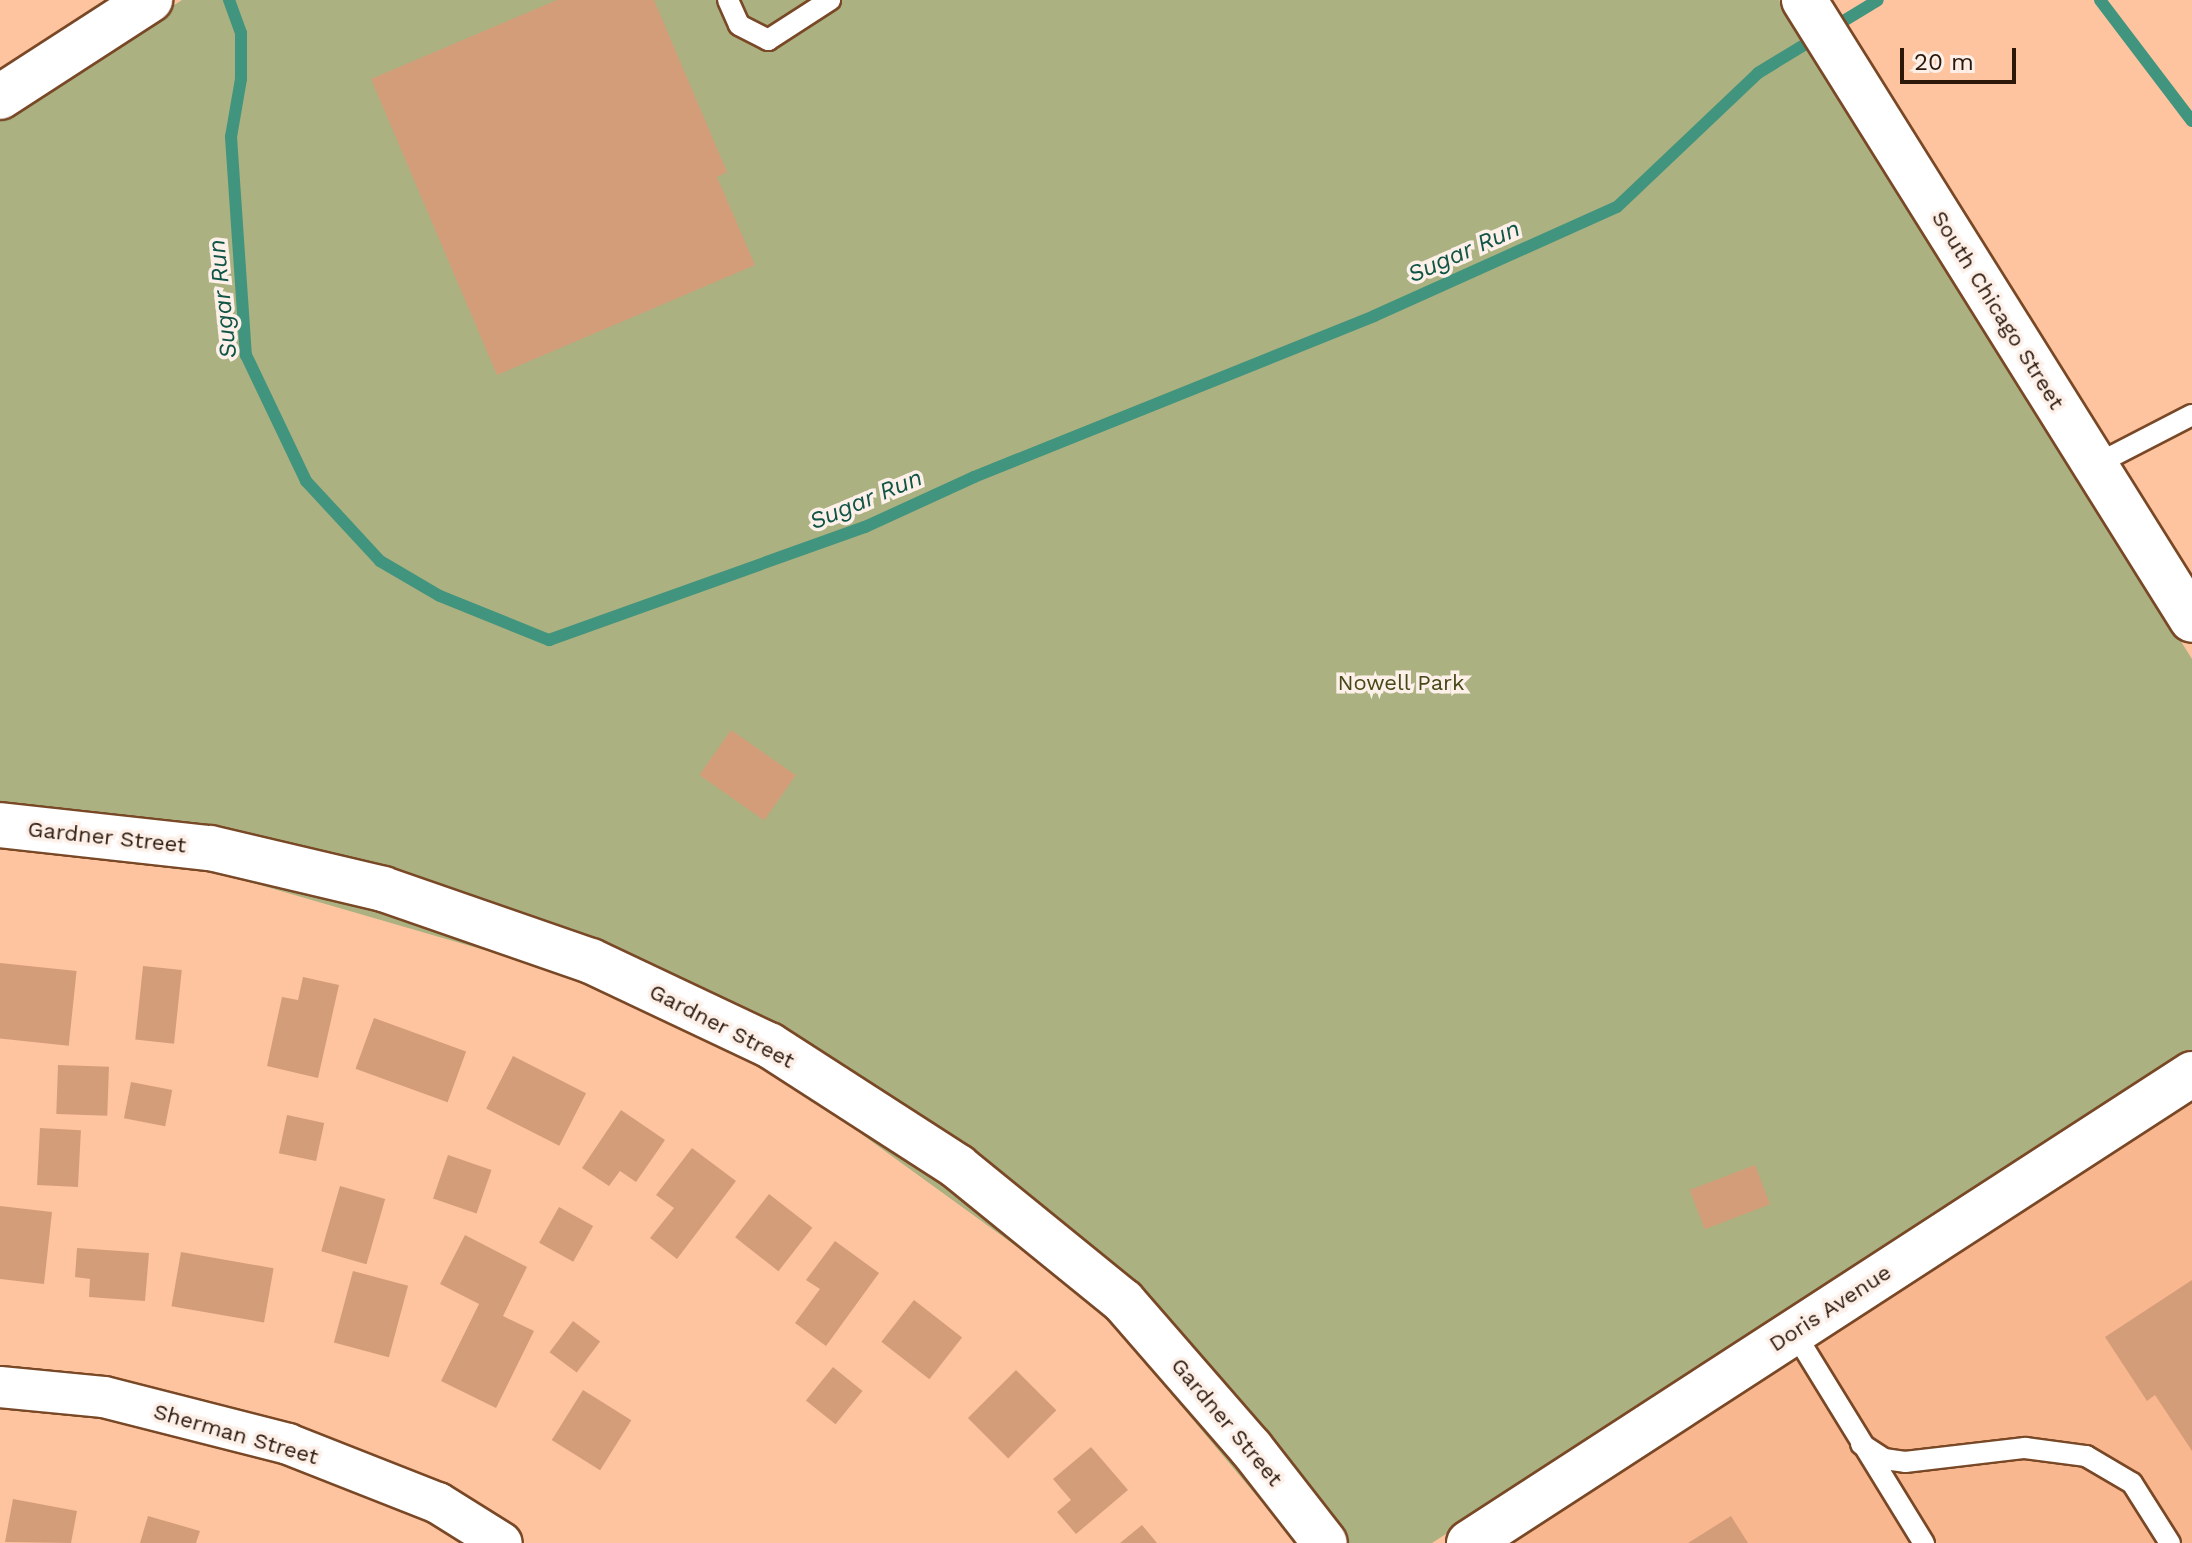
<!DOCTYPE html>
<html>
<head>
<meta charset="utf-8">
<style>
  body { margin:0 }
  #map { position:relative; width:2192px; height:1543px; overflow:hidden; background:#fec49f; font-family:"Work Sans",sans-serif }
  div>[style] { position:absolute }
  [style*='--x'] { left:calc(var(--x)*1px); top:calc(var(--y)*1px); width:calc(var(--w)*1px); rotate:calc(var(--a)*1deg) }
  .built>* { inset:0; background:#f8b78f }
  .green>* { inset:0; background:#abb180 }
  .stream>* { height:12px; margin:-6px; padding:0 6px; transform-origin:6px; border-radius:6px; background:#41947e }
  .building>* { inset:0; background:#d49d79; transform-origin:0 0 }
  .roads { filter:drop-shadow(2px 0 #794826) drop-shadow(-2px 0 #794826) drop-shadow(0 2px #794826) drop-shadow(0 -2px #794826) }
  .lane>* { height:20px; margin:-10px; padding:0 10px; transform-origin:10px; border-radius:10px; background:#fff }
  .street>* { height:40px; margin:-20px; padding:0 20px; transform-origin:20px; border-radius:20px; background:#fff }
  .secondary>* { height:44px; margin:-22px; padding:0 22px; transform-origin:22px; border-radius:22px; background:#fff }
  .primary>* { height:44px; margin:-22px; padding:0 22px; transform-origin:22px; border-radius:22px; background:#fff }
  span { translate:-50% -50%; white-space:nowrap; text-align:center; line-height:1.15; -webkit-text-stroke:7px #fcf0e9; paint-order:stroke }
  .street-label { font-size:22px; color:#2c1709 }
  .park-label { font-size:22px; color:#454817 }
  .water-label { font-size:24px; color:#0f5445; font-style:italic }
  .scale { position:absolute; left:1900px; top:48px; width:116px; height:36px; box-sizing:border-box; border:4px solid #2c1709; border-top:0; padding-left:10px; font-size:24px; line-height:28px; white-space:nowrap; color:#2c1709; -webkit-text-stroke:6px #fcf0e9; paint-order:stroke }
</style>
</head>
<body>
<div id="map">
  <div class="built">
    <div style="clip-path:polygon(2192px 1100px,2192px 1543px,1513px 1543px)"></div>
  </div>
  <div class="green">
    <div style="clip-path:polygon(182px 0,1779px 0,2192px 659px,2192px 1051px,1432px 1543px,1296px 1543px,1096px 1304px,751px 1054px,567px 974px,184px 863px,0 845px,0 118px)"></div>
  </div>
  <div class="stream">
    <div style="--x:229;--y:0;--w:35;--a:70"></div>
    <div style="--x:241;--y:33;--w:46;--a:90"></div>
    <div style="--x:241;--y:79;--w:59;--a:99.8"></div>
    <div style="--x:231;--y:137;--w:219;--a:86.1"></div>
    <div style="--x:246;--y:355;--w:140;--a:64.5"></div>
    <div style="--x:306;--y:481;--w:109;--a:47.2"></div>
    <div style="--x:380;--y:561;--w:69;--a:30.3"></div>
    <div style="--x:440;--y:596;--w:118;--a:22"></div>
    <div style="--x:549;--y:640;--w:336;--a:-19.7"></div>
    <div style="--x:865;--y:527;--w:120;--a:-24.6"></div>
    <div style="--x:974;--y:477;--w:431;--a:-21.9"></div>
    <div style="--x:1374;--y:316;--w:266;--a:-24.2"></div>
    <div style="--x:1617;--y:207;--w:195;--a:-43.5"></div>
    <div style="--x:1758;--y:73;--w:140;--a:-31.3"></div>
    <div style="--x:2100;--y:0;--w:152;--a:52.8"></div>
  </div>
  <div class="building">
    <div style="clip-path:polygon(557px 0,654px 0,727px 172px,717px 177px,755px 265px,497px 375px,371px 79px)"></div>
    <div style="left:731px;top:730px;width:79px;height:55px;rotate:35deg"></div>
    <div style="left:0;top:963px;width:77px;height:75px;rotate:6deg"></div>
    <div style="left:143px;top:966px;width:39px;height:74px;rotate:6deg"></div>
    <div style="clip-path:polygon(303px 977px,339px 985px,318px 1078px,267px 1066px,282px 997px,298px 1000px)"></div>
    <div style="left:374px;top:1018px;width:98px;height:54px;rotate:20deg"></div>
    <div style="left:513px;top:1056px;width:82px;height:59px;rotate:27deg"></div>
    <div style="left:58px;top:1065px;width:51px;height:49px;rotate:2deg"></div>
    <div style="left:131px;top:1082px;width:42px;height:37px;rotate:11deg"></div>
    <div style="clip-path:polygon(621px 1110px,665px 1140px,636px 1182px,620px 1171px,609px 1186px,582px 1168px)"></div>
    <div style="left:287px;top:1115px;width:38px;height:39px;rotate:12deg"></div>
    <div style="left:40px;top:1128px;width:41px;height:57px;rotate:3deg"></div>
    <div style="clip-path:polygon(692px 1148px,736px 1181px,677px 1259px,650px 1238px,674px 1208px,656px 1195px)"></div>
    <div style="left:448px;top:1155px;width:46px;height:46px;rotate:19deg"></div>
    <div style="left:1755px;top:1165px;width:42px;height:70px;rotate:69deg"></div>
    <div style="left:340px;top:1186px;width:47px;height:68px;rotate:16deg"></div>
    <div style="left:769px;top:1194px;width:55px;height:55px;rotate:38deg"></div>
    <div style="clip-path:polygon(0 1206px,52px 1212px,44px 1284px,0 1279px)"></div>
    <div style="left:559px;top:1207px;width:39px;height:41px;rotate:29deg"></div>
    <div style="clip-path:polygon(465px 1235px,527px 1267px,503px 1316px,534px 1331px,496px 1408px,441px 1381px,479px 1304px,440px 1284px)"></div>
    <div style="clip-path:polygon(835px 1241px,879px 1273px,826px 1346px,795px 1323px,820px 1289px,806px 1280px)"></div>
    <div style="clip-path:polygon(77px 1248px,149px 1253px,145px 1301px,89px 1297px,90px 1279px,75px 1277px)"></div>
    <div style="left:181px;top:1252px;width:94px;height:55px;rotate:10deg"></div>
    <div style="left:353px;top:1271px;width:57px;height:74px;rotate:15deg"></div>
    <div style="clip-path:polygon(2192px 1280px,2192px 1451px,2155px 1395px,2147px 1401px,2105px 1337px)"></div>
    <div style="left:914px;top:1300px;width:61px;height:53px;rotate:38deg"></div>
    <div style="left:573px;top:1321px;width:34px;height:39px;rotate:37deg"></div>
    <div style="left:833px;top:1367px;width:38px;height:43px;rotate:39deg"></div>
    <div style="left:1016px;top:1370px;width:57px;height:68px;rotate:45deg"></div>
    <div style="left:583px;top:1390px;width:57px;height:59px;rotate:32deg"></div>
    <div style="clip-path:polygon(1091px 1447px,1128px 1490px,1076px 1534px,1057px 1512px,1071px 1500px,1053px 1479px)"></div>
    <div style="clip-path:polygon(13px 1499px,77px 1511px,71px 1543px,5px 1542px)"></div>
    <div style="clip-path:polygon(148px 1516px,200px 1531px,196px 1543px,140px 1543px)"></div>
    <div style="clip-path:polygon(1731px 1516px,1748px 1543px,1688px 1543px)"></div>
    <div style="clip-path:polygon(1142px 1525px,1157px 1543px,1120px 1543px)"></div>
  </div>
  <div class="roads">
    <div class="lane">
      <div style="--x:728;--y:0;--w:27;--a:66"></div>
      <div style="--x:739;--y:25;--w:33;--a:27"></div>
      <div style="--x:768;--y:40;--w:74;--a:-32.8"></div>
      <div style="--x:2095;--y:465;--w:109;--a:-27.3"></div>
      <div style="--x:1794;--y:1332;--w:248;--a:58.4"></div>
      <div style="--x:1861;--y:1444;--w:27;--a:33"></div>
      <div style="--x:1884;--y:1459;--w:21;--a:8"></div>
      <div style="--x:1905;--y:1462;--w:121;--a:-6.7"></div>
      <div style="--x:2025;--y:1448;--w:62;--a:7.5"></div>
      <div style="--x:2086;--y:1456;--w:53;--a:30.4"></div>
      <div style="--x:2132;--y:1483;--w:71;--a:57.7"></div>
    </div>
    <div class="street">
      <div style="--x:0;--y:1387;--w:104;--a:5.5"></div>
      <div style="--x:104;--y:1397;--w:190;--a:14.3"></div>
      <div style="--x:288;--y:1444;--w:161;--a:21.5"></div>
      <div style="--x:438;--y:1503;--w:75;--a:32"></div>
    </div>
    <div class="secondary">
      <div style="--x:0;--y:97;--w:179;--a:-32.9"></div>
    </div>
    <div class="primary">
      <div style="--x:1804;--y:0;--w:731;--a:57.96"></div>
      <div style="--x:0;--y:825;--w:211;--a:6.3"></div>
      <div style="--x:210;--y:848;--w:178;--a:13.3"></div>
      <div style="--x:383;--y:889;--w:220;--a:19.1"></div>
      <div style="--x:591;--y:961;--w:197;--a:25.3"></div>
      <div style="--x:769;--y:1045;--w:225;--a:32.8"></div>
      <div style="--x:958;--y:1167;--w:213;--a:39.1"></div>
      <div style="--x:1123;--y:1301;--w:195;--a:49"></div>
      <div style="--x:1251;--y:1448;--w:120;--a:52.1"></div>
      <div style="--x:1469;--y:1543;--w:862;--a:-32.97"></div>
    </div>
  </div>
  <div class="street-label">
    <span style="left:1998px;top:310px;rotate:58deg">South Chicago Street</span>
    <span style="left:107px;top:837px;rotate:6deg">Gardner Street</span>
    <span style="left:722px;top:1026px;rotate:27deg">Gardner Street</span>
    <span style="left:1830px;top:1308px;rotate:-33deg">Doris Avenue</span>
    <span style="left:1227px;top:1422px;rotate:50deg">Gardner Street</span>
    <span style="left:236px;top:1434px;rotate:16deg">Sherman Street</span>
  </div>
  <div class="park-label">
    <span style="left:1401px;top:683px">Nowell Park</span>
  </div>
  <div class="water-label">
    <span style="left:1464px;top:252px;rotate:-24deg">Sugar Run</span>
    <span style="left:223px;top:299px;rotate:-96deg">Sugar Run</span>
    <span style="left:866px;top:500px;rotate:-23deg">Sugar Run</span>
  </div>
  <div class="scale">20 m</div>
</div>
</body>
</html>
